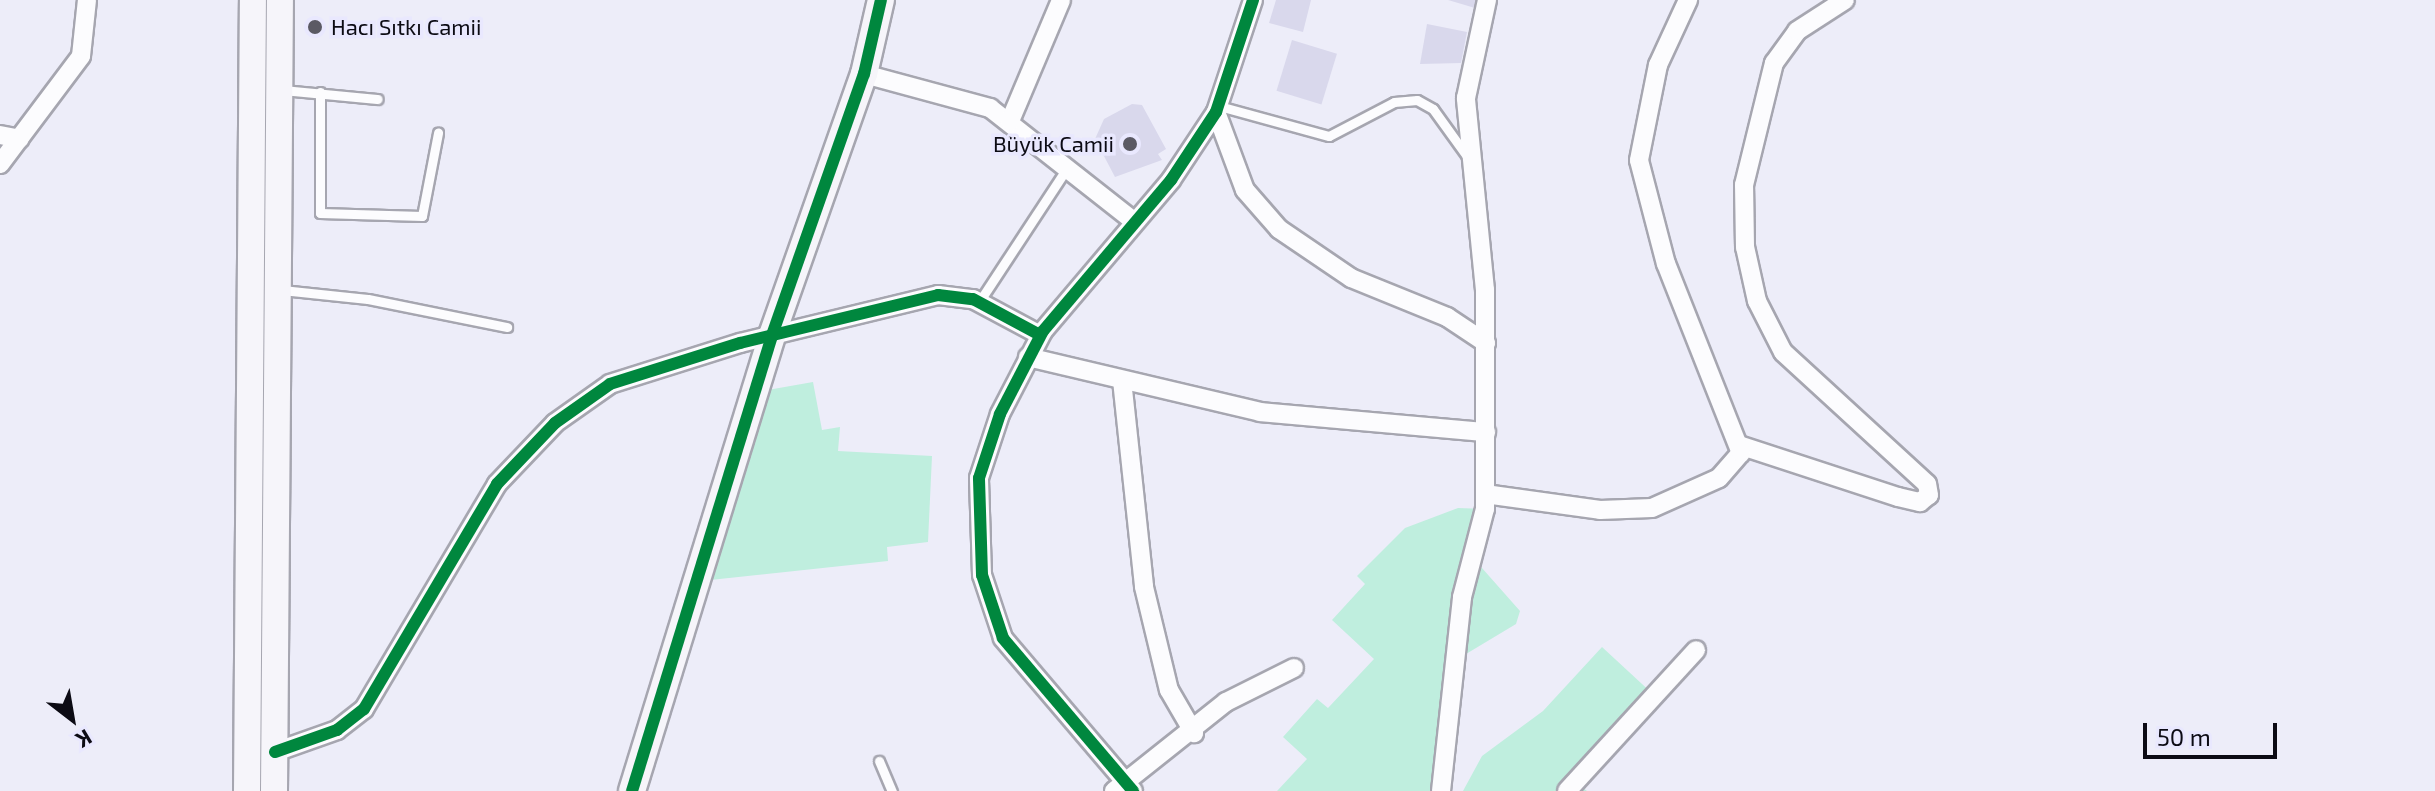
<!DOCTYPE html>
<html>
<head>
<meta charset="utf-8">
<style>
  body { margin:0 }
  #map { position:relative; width:2435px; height:791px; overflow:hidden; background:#ededf9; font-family:"Exo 2",sans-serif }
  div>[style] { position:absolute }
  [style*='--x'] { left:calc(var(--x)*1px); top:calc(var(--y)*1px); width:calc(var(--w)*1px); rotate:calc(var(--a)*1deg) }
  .green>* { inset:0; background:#bfeede }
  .building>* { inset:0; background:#d9d8ec; transform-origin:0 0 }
  .roads { filter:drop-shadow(2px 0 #a6a6b0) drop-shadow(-2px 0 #a6a6b0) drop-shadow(0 2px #a6a6b0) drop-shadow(0 -2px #a6a6b0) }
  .lane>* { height:9px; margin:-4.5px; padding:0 4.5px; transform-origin:4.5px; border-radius:4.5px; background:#fcfcfe }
  .street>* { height:18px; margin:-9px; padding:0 9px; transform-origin:9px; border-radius:9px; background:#fcfcfe }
  .secondary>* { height:26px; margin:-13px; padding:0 13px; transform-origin:13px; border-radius:13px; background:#f6f5fa }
  .cycleway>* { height:12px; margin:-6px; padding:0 6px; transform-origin:6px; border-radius:6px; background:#00873e }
  .dots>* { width:22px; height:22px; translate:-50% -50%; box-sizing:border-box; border:4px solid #e9e8fe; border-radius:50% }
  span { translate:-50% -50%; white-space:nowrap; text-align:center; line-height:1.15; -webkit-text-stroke:7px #e9e8fe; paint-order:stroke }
  .poi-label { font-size:22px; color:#0c0b14 }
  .left { translate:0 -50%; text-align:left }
  .right { translate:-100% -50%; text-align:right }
  .north { position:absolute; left:32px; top:679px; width:80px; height:80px; -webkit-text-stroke:6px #e9e8fe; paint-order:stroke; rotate:149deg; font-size:22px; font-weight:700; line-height:32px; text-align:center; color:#0c0b14 }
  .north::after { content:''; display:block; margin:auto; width:28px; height:36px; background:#0c0b14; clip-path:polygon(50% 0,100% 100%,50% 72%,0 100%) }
  .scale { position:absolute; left:2143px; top:723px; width:134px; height:36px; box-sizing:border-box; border:4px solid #0c0b14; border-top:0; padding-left:10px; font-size:24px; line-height:28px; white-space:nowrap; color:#0c0b14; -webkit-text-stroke:6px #e9e8fe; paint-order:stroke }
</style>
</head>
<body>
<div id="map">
  <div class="green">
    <div style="clip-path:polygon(813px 382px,822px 430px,840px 427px,838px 451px,932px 456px,928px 542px,887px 547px,888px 561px,701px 581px,756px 392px)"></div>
    <div style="clip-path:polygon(1458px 508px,1485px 509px,1474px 559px,1520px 611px,1516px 624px,1456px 660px,1441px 791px,1277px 791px,1307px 759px,1283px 737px,1317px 699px,1328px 708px,1374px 659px,1332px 620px,1365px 584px,1357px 576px,1405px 528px)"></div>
    <div style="clip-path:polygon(1602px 647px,1655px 696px,1576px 782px,1587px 791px,1463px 791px,1482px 756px,1543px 711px)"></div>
  </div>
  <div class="building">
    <div style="clip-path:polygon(1276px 0,1311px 0,1303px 32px,1269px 23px)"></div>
    <div style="clip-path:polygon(1448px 0,1477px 0,1475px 8px)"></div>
    <div style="clip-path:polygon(1427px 24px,1467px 32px,1461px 63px,1420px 64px)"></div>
    <div style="left:1292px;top:40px;width:47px;height:53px;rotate:17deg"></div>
    <div style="clip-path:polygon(1132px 104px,1142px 105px,1166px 149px,1158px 154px,1162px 160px,1115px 177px,1095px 139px,1104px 119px)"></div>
  </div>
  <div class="roads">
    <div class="lane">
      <div style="--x:282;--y:90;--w:96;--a:5.4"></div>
      <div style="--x:320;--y:92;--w:121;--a:90"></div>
      <div style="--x:320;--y:213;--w:102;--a:1.7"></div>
      <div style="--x:422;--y:216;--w:85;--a:-79.1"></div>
      <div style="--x:1219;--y:106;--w:114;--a:15.3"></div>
      <div style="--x:1329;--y:136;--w:73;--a:-27.6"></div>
      <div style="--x:1394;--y:102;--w:23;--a:-5"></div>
      <div style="--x:1417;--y:100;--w:18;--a:29"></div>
      <div style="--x:1433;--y:109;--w:62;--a:54.2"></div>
      <div style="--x:282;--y:290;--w:86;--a:6"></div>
      <div style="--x:368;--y:299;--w:142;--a:11.4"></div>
      <div style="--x:979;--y:302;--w:160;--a:-56.7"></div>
      <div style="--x:879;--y:761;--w:33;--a:67"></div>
    </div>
    <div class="street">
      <div style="--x:864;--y:74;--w:131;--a:15.1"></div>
      <div style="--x:990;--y:108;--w:184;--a:38.2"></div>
      <div style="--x:1216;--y:112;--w:83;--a:69.6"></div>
      <div style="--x:1245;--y:190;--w:52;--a:48.9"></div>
      <div style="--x:1279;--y:229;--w:87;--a:34.2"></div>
      <div style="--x:1351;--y:278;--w:104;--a:22.1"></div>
      <div style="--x:1447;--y:317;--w:47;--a:33.7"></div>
      <div style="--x:1010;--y:121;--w:131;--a:-67.1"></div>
      <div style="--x:0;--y:135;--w:20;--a:11"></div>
      <div style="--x:0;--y:164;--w:135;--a:-53.1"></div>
      <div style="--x:81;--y:56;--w:56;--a:-83.9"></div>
      <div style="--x:1028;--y:357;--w:238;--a:13.3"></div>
      <div style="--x:1260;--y:412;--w:227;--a:5.1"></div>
      <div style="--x:1122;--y:380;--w:208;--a:83.9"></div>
      <div style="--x:1144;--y:587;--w:106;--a:76.4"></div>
      <div style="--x:1169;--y:690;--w:50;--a:59.8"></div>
      <div style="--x:1742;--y:446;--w:164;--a:18.1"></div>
      <div style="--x:1898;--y:497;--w:23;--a:13"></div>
      <div style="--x:1920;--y:502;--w:11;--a:-38"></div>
      <div style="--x:1929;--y:495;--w:11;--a:-100"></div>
      <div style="--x:1927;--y:484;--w:195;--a:-137.5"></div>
      <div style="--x:1783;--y:352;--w:57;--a:-117"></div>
      <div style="--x:1757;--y:301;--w:55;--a:-102.5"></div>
      <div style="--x:1745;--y:247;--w:62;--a:-90.9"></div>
      <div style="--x:1744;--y:185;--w:126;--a:-76.2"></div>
      <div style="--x:1774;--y:63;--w:39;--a:-54"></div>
      <div style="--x:1797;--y:31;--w:57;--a:-32.9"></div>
      <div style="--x:1485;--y:494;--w:116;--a:7.9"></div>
      <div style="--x:1600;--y:510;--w:52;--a:-2.2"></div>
      <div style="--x:1652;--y:508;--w:73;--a:-24.1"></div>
      <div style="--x:1719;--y:478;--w:33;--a:-49"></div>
      <div style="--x:1741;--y:453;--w:203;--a:-111.6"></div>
      <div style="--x:1666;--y:264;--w:107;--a:-104.6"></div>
      <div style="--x:1639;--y:160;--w:97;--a:-78.7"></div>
      <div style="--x:1658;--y:65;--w:72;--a:-65.2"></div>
      <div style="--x:275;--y:752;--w:66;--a:-19.5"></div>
      <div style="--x:337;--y:730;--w:34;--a:-38"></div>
      <div style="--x:364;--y:709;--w:261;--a:-59.4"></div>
      <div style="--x:497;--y:484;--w:84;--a:-46.4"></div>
      <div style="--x:555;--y:423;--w:67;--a:-35.3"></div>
      <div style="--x:610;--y:384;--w:136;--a:-17.5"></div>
      <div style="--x:740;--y:343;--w:204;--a:-13.6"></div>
      <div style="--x:938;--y:295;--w:35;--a:7"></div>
      <div style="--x:973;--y:299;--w:76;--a:28.2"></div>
      <div style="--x:1114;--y:791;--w:143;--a:-38.5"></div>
      <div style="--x:1226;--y:702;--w:76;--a:-26.6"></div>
      <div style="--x:1133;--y:791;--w:201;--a:-130.4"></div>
      <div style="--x:1003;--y:638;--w:66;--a:-108.4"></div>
      <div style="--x:982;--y:575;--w:97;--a:-91.8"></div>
      <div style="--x:979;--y:478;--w:67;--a:-71.8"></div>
      <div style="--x:1000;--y:414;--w:93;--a:-62.6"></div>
      <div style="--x:1043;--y:331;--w:198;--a:-49.7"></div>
      <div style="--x:1171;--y:180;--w:82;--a:-56.5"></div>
      <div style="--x:1216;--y:112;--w:118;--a:-71.7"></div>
      <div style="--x:1441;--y:791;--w:195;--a:-83.8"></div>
      <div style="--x:1462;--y:597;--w:91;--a:-75.4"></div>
      <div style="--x:1485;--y:509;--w:219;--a:-90"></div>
      <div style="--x:1485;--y:290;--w:193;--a:-95.7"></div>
      <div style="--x:1466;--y:98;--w:100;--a:-77.9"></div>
      <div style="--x:1567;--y:791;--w:191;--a:-47.5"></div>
    </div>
    <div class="secondary">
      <div style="--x:247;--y:791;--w:791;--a:-89.57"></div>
      <div style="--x:274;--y:791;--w:791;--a:-89.57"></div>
      <div style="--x:632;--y:791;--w:477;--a:-72.9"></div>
      <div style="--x:772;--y:335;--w:277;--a:-70.6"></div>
      <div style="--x:864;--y:74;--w:76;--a:-77.1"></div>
    </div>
  </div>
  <div class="cycleway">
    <div style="--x:275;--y:752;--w:66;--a:-19.5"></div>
    <div style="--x:337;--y:730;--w:34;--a:-38"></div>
    <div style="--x:364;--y:709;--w:261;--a:-59.4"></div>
    <div style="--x:497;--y:484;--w:84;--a:-46.4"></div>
    <div style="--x:555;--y:423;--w:67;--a:-35.3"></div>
    <div style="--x:610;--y:384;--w:136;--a:-17.5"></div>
    <div style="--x:740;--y:343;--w:204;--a:-13.6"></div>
    <div style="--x:938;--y:295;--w:35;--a:7"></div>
    <div style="--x:973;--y:299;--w:76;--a:28.2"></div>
    <div style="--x:632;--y:791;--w:477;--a:-72.9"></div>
    <div style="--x:772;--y:335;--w:277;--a:-70.6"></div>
    <div style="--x:864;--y:74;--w:76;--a:-77.1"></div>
    <div style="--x:1133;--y:791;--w:201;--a:-130.4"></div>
    <div style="--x:1003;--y:638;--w:66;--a:-108.4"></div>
    <div style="--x:982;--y:575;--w:97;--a:-91.8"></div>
    <div style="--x:979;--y:478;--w:67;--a:-71.8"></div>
    <div style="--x:1000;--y:414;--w:93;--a:-62.6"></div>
    <div style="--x:1043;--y:331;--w:198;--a:-49.7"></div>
    <div style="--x:1171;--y:180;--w:82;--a:-56.5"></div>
    <div style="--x:1216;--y:112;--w:118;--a:-71.7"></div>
  </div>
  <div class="dots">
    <div style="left:315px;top:27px;background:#5b5a64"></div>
    <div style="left:1130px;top:144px;background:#5b5a64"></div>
  </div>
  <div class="poi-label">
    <span class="left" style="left:331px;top:27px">Hacı Sıtkı Camii</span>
    <span class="right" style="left:1114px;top:144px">Büyük Camii</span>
  </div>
  <div class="north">K</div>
  <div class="scale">50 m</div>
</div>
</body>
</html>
